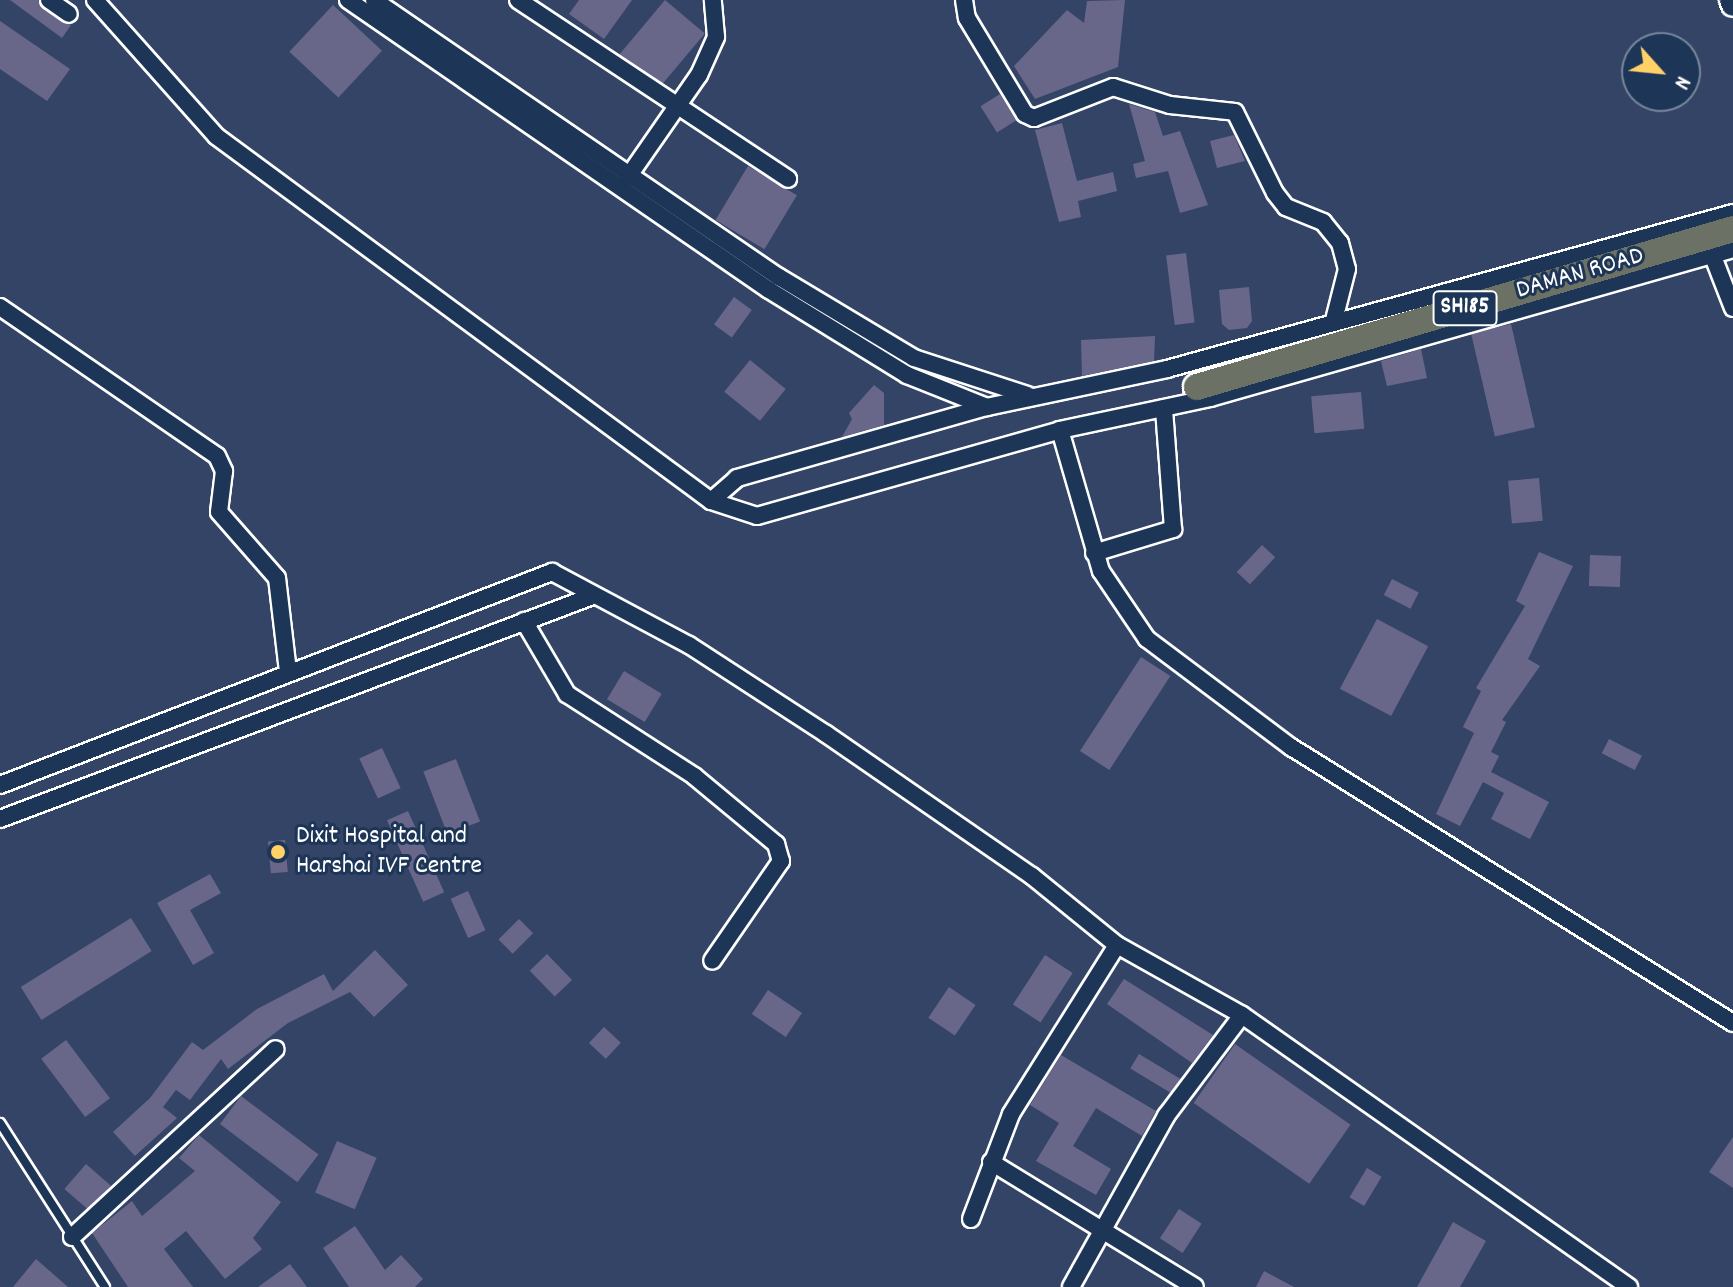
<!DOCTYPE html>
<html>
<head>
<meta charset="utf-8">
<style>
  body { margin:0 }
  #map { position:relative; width:1733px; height:1287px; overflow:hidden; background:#344466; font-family:Dekko,sans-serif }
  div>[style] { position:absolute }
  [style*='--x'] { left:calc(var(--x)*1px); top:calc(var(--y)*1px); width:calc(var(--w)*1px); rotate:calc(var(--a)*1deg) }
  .building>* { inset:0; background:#68678a; transform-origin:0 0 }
  .roads { filter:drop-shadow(2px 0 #fff) drop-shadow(-2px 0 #fff) drop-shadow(0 2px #fff) drop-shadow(0 -2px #fff) }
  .lane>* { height:8px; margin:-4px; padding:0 4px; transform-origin:4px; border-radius:4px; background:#1d3557 }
  .street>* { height:16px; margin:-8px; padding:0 8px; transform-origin:8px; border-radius:8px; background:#1d3557 }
  .secondary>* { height:22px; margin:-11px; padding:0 11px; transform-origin:11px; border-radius:11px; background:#1d3557 }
  .primary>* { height:26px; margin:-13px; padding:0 13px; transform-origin:13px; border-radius:13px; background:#6b7165 }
  .dots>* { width:22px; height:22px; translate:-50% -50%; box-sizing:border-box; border:4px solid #1d3557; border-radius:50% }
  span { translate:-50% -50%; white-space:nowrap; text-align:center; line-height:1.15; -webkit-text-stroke:6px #1d3557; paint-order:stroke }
  .shield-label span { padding:2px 6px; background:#1d3557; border:2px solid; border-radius:6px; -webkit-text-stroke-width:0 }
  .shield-label { font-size:24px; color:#fff; font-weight:700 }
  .street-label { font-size:26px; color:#fff }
  .poi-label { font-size:26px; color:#fff }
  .left { translate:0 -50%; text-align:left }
  .north { position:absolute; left:1621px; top:32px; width:80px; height:80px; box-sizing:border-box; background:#1d3557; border:2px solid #77869a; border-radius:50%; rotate:117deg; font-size:22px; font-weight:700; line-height:32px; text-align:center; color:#fff }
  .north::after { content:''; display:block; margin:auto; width:28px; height:36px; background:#ffd166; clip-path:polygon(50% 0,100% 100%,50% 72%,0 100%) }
</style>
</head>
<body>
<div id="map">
  <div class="building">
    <div style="clip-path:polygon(10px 0,38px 0,71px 25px,62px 38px)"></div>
    <div style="clip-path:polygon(579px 0,632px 0,604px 39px,569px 14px)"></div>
    <div style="left:665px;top:0;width:52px;height:71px;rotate:40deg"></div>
    <div style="clip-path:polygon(1125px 0,1118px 67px,1035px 99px,1014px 66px,1067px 10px,1084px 23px,1087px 1px)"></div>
    <div style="left:333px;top:5px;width:67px;height:64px;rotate:43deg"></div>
    <div style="clip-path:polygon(0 21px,70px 69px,47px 101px,0 69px)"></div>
    <div style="left:1000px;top:94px;width:31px;height:23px;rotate:58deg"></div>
    <div style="clip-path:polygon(1129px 104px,1155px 112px,1163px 136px,1180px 131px,1208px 205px,1180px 213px,1168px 171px,1136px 178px,1133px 164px,1145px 161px)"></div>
    <div style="clip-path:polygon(1062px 123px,1077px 181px,1113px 172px,1117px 191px,1078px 201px,1081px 217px,1059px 222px,1035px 130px)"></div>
    <div style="clip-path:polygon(1234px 135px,1245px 161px,1217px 168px,1210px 141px)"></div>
    <div style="left:748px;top:166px;width:57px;height:63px;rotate:31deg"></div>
    <div style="left:1186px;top:253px;width:70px;height:20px;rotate:83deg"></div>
    <div style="clip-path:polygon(1249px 287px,1252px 321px,1247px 328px,1229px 330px,1222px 324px,1219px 290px)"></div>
    <div style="left:734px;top:297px;width:22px;height:34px;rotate:36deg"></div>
    <div style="left:1511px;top:324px;width:106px;height:41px;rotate:77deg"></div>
    <div style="clip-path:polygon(1155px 336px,1154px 361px,1082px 376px,1081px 340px)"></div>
    <div style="clip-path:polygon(1421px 349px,1427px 378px,1387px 386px,1381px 361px)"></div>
    <div style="left:750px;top:360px;width:46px;height:41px;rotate:39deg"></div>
    <div style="clip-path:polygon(874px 385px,884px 393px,884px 425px,842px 437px,852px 419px,849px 413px)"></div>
    <div style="left:1361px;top:392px;width:37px;height:50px;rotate:85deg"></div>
    <div style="left:1539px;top:478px;width:43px;height:31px;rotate:85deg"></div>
    <div style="left:1262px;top:545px;width:18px;height:37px;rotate:43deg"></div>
    <div style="clip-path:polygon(1539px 552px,1573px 566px,1528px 659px,1540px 666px,1502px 720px,1506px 722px,1491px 752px,1499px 756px,1491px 772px,1549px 802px,1530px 839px,1491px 819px,1504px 793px,1483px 782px,1460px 826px,1436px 814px,1474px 733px,1463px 727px,1481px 691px,1476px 688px,1525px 606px,1516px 601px)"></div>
    <div style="left:1590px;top:555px;width:31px;height:31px;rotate:2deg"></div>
    <div style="left:1392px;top:579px;width:30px;height:18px;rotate:27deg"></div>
    <div style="left:1377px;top:619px;width:58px;height:79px;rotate:28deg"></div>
    <div style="left:1141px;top:657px;width:35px;height:112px;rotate:33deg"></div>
    <div style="left:624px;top:671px;width:44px;height:33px;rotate:31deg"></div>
    <div style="left:1609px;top:739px;width:37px;height:16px;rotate:27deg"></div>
    <div style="left:382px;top:748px;width:44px;height:25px;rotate:65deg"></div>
    <div style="left:456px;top:759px;width:67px;height:35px;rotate:69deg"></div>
    <div style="left:408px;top:811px;width:89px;height:23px;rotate:66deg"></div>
    <div style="left:285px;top:840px;width:32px;height:17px;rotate:85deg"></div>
    <div style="clip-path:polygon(210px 874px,221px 893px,190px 910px,214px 953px,193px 965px,157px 903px)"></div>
    <div style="left:468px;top:891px;width:43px;height:19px;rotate:66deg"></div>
    <div style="left:131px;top:918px;width:39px;height:130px;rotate:58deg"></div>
    <div style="left:519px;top:919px;width:20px;height:29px;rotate:45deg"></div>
    <div style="clip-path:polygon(375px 950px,408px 985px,374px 1017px,350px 992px,288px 1023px,228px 1069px,221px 1059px,190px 1100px,176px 1090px,163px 1107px,177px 1118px,135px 1156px,113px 1132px,150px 1098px,192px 1042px,203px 1050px,257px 1009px,324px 974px,333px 991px)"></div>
    <div style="left:547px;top:954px;width:36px;height:24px;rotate:46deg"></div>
    <div style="left:1045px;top:955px;width:33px;height:59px;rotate:33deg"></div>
    <div style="clip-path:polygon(1124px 979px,1213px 1035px,1192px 1063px,1107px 1004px)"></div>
    <div style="left:949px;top:987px;width:32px;height:37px;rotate:34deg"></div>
    <div style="left:768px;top:990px;width:41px;height:29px;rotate:34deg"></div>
    <div style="left:604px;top:1027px;width:23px;height:22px;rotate:43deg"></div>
    <div style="left:66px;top:1040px;width:73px;height:31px;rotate:53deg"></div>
    <div style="left:1235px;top:1044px;width:141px;height:72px;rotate:35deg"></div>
    <div style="left:1139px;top:1054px;width:48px;height:17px;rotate:31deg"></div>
    <div style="clip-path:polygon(1061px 1055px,1156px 1111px,1142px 1136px,1096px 1108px,1073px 1146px,1111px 1169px,1096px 1195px,1036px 1161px,1059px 1123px,1030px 1105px)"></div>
    <div style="left:241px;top:1096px;width:97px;height:35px;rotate:37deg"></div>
    <div style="clip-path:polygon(199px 1135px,281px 1202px,253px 1238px,262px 1249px,225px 1279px,186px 1231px,164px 1249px,193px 1287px,128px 1287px,92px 1233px,132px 1201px,142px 1216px,195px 1171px,179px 1158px)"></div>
    <div style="clip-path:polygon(1733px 1137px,1733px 1188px,1709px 1172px)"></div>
    <div style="left:337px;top:1141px;width:43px;height:56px;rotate:23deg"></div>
    <div style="left:86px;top:1164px;width:33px;height:33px;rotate:41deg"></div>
    <div style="left:1367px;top:1168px;width:17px;height:34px;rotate:31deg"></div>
    <div style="left:1179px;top:1209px;width:27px;height:35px;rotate:33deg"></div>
    <div style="clip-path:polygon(1453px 1222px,1486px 1241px,1460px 1287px,1417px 1287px)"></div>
    <div style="clip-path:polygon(355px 1226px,385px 1270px,401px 1255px,423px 1279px,415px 1287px,349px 1287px,323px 1248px)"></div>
    <div style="clip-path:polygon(36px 1259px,68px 1287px,13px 1287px)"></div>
    <div style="clip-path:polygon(290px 1264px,307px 1287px,258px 1287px)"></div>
    <div style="clip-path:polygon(1264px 1271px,1294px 1287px,1256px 1287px)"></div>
  </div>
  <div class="roads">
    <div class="lane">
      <div style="--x:0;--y:1123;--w:195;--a:57.4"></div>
    </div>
    <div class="street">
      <div style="--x:49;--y:0;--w:24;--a:35"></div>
      <div style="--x:95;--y:0;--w:182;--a:48.3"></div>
      <div style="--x:216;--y:136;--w:615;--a:36.4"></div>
      <div style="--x:711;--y:501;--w:48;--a:18.1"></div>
      <div style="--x:757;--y:516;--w:315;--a:-15.8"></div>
      <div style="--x:1060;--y:430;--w:153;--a:-12"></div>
      <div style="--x:1210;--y:398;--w:544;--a:-15.9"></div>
      <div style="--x:348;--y:0;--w:511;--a:34.56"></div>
      <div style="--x:769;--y:290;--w:162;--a:31.6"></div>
      <div style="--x:907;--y:375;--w:86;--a:21.8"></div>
      <div style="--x:374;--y:0;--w:491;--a:34.4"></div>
      <div style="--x:779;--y:277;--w:157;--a:31"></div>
      <div style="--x:914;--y:358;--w:119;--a:18.1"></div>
      <div style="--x:518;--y:0;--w:324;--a:33.5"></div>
      <div style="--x:964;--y:0;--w:18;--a:81"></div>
      <div style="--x:967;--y:18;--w:112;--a:58.9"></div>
      <div style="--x:1025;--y:114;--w:10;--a:24"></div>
      <div style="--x:1034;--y:118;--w:85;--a:-21.4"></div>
      <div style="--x:1113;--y:87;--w:60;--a:17.5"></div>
      <div style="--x:1170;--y:105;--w:65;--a:6.1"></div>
      <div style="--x:1235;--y:112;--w:90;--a:63.7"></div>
      <div style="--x:1275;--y:193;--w:18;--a:52"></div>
      <div style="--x:1286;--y:207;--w:40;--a:22"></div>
      <div style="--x:1323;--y:222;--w:27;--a:51"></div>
      <div style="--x:1340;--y:243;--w:27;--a:75"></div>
      <div style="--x:1347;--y:269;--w:53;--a:104.3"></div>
      <div style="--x:628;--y:177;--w:124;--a:-55.2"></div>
      <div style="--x:699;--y:75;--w:42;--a:-65.9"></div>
      <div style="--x:716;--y:37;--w:37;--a:-95"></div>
      <div style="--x:1712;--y:254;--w:58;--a:68.7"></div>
      <div style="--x:0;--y:307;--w:263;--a:34.5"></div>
      <div style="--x:217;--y:456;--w:17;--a:65"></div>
      <div style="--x:224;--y:471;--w:41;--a:97"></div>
      <div style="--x:219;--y:512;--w:88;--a:48.7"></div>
      <div style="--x:277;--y:578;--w:95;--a:83.3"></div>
      <div style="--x:1060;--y:430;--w:147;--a:73.8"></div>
      <div style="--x:1101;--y:571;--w:82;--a:55.9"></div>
      <div style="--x:1147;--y:639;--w:180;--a:36.9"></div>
      <div style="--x:1291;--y:747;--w:521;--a:31.98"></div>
      <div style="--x:711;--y:501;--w:35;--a:-41"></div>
      <div style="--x:737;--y:478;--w:260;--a:-15.9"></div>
      <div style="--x:987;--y:407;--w:184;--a:-11.9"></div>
      <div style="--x:1167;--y:369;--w:587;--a:-15.41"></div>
      <div style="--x:1094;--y:553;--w:83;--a:-16.9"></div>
      <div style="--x:1173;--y:529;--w:121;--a:-94.3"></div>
      <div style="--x:524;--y:621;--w:85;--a:59.5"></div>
      <div style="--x:567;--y:694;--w:151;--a:32.8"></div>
      <div style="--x:694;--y:776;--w:107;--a:39.7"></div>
      <div style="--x:776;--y:844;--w:18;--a:74"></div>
      <div style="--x:781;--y:861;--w:121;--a:124.6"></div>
      <div style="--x:0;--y:785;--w:592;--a:-21.1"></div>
      <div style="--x:552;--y:572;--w:155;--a:28.1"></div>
      <div style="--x:689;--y:645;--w:163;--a:33"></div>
      <div style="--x:826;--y:734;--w:250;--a:34.6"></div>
      <div style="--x:1032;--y:876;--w:109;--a:39.1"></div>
      <div style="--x:1117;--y:945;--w:143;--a:29.2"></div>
      <div style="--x:1242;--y:1015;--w:473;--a:35.1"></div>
      <div style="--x:0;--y:819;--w:630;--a:-20.62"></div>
      <div style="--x:991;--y:1162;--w:239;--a:31.5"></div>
      <div style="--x:971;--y:1219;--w:112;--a:-69.1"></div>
      <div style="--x:1011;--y:1114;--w:199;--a:-57.9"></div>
      <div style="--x:72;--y:1237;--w:277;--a:-42.7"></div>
      <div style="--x:1071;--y:1287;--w:196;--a:-60.9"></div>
      <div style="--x:1166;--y:1116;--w:126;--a:-53"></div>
    </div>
    <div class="secondary">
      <div style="--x:1731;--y:0;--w:5;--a:68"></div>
    </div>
    <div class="primary">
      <div style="--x:1197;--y:387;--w:559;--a:-16.42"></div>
    </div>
  </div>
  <div class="dots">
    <div style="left:278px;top:852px;background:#ffd166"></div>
  </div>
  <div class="shield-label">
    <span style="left:1465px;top:308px">SH185</span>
  </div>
  <div class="street-label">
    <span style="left:1580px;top:274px;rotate:-16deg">DAMAN ROAD</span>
  </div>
  <div class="poi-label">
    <span class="left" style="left:296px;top:852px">Dixit Hospital and<br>Harshai IVF Centre</span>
  </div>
  <div class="north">N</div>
</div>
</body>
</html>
